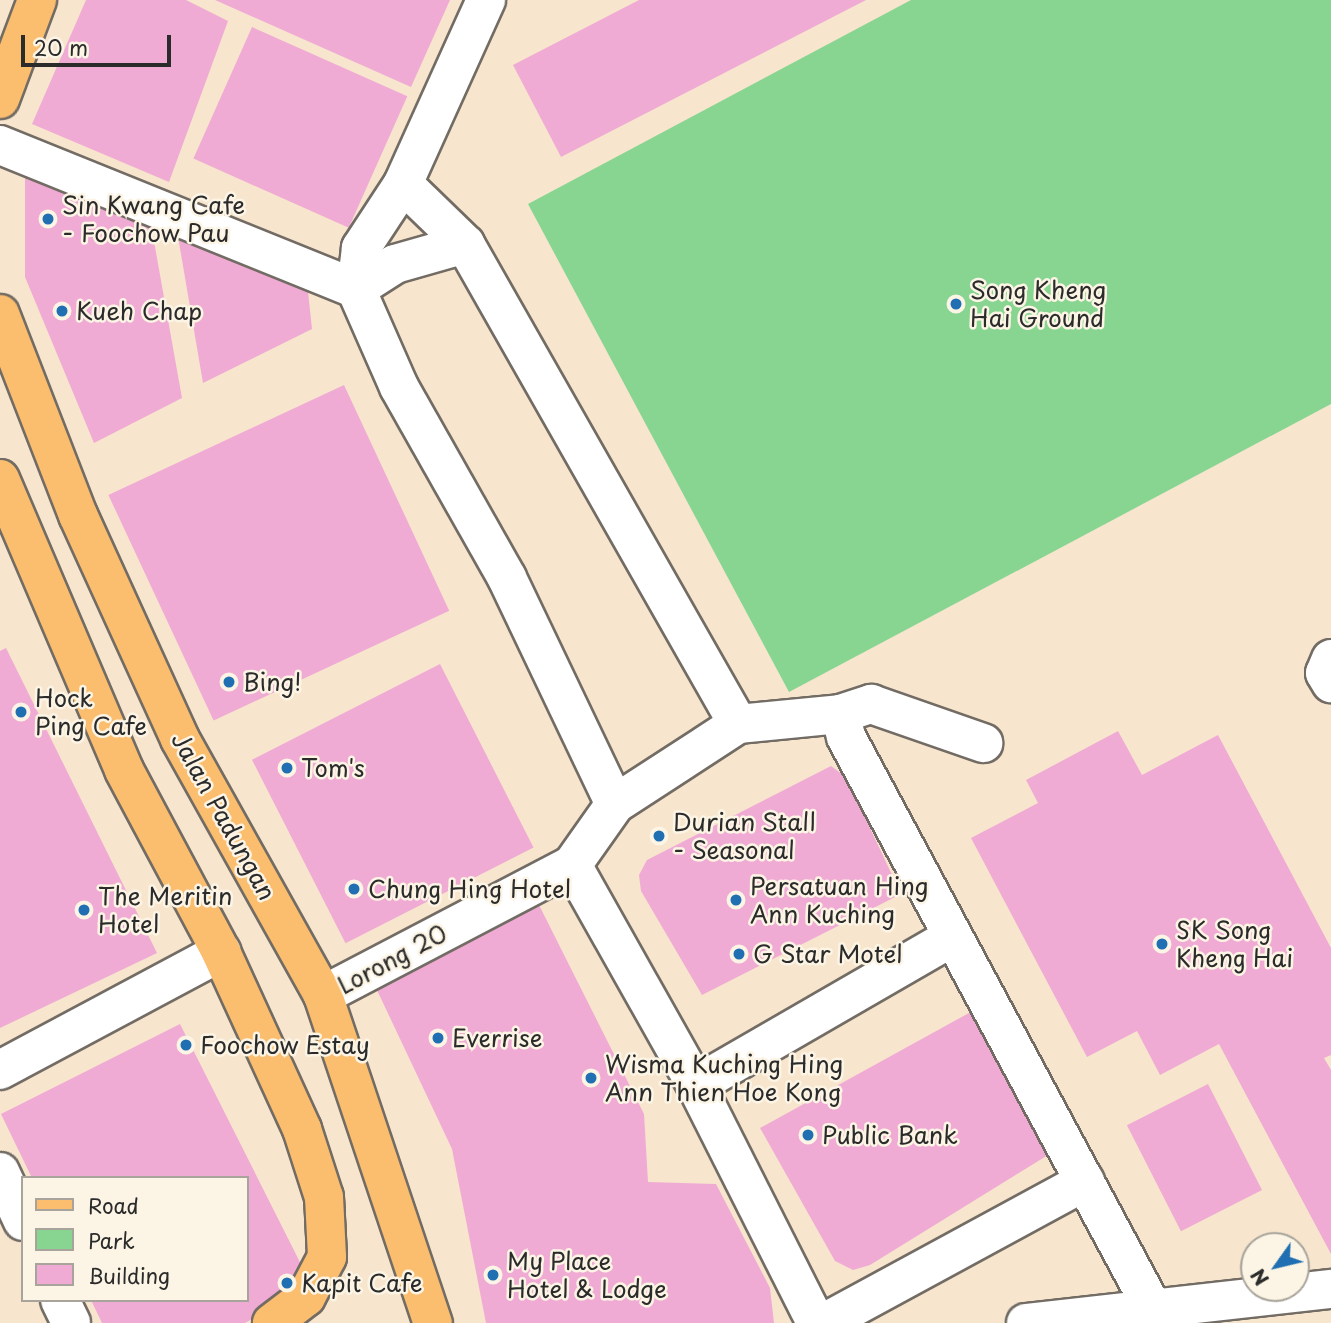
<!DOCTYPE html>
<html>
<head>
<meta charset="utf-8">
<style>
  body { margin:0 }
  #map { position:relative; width:1331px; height:1323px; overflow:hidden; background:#f7e5cd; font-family:"Playpen Sans",sans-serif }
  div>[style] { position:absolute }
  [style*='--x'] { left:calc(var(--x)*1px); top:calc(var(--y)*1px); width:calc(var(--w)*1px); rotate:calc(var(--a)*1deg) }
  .green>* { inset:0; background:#88d592 }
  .building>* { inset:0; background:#f0abd4; transform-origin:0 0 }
  .roads { filter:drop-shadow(2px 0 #726c64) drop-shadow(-2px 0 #726c64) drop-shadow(0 2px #726c64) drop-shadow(0 -2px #726c64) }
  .minor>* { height:38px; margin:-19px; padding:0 19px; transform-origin:19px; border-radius:19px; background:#fff }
  .major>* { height:38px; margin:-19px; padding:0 19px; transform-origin:19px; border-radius:19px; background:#fbbd6e }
  .dots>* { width:19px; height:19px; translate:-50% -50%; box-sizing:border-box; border:4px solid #fcf5e5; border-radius:50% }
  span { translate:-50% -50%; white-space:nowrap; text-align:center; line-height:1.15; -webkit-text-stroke:5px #fcf5e5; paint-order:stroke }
  .poi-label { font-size:24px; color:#2b2b2b }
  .left { translate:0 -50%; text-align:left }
  .street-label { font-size:24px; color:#2b2b2b }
  .legend { position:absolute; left:21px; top:1176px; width:228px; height:126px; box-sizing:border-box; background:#fcf5e5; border:2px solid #a8a49b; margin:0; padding:9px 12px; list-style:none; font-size:21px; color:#2b2b2b }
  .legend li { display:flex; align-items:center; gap:14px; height:35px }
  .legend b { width:35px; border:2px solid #a8a49b }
  .north { position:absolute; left:1240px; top:1232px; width:70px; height:70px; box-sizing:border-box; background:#fcf5e5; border:2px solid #a8a49b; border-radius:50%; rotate:236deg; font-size:19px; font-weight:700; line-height:28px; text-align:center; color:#2b2b2b }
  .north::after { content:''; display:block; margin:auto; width:24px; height:32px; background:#1f6fb2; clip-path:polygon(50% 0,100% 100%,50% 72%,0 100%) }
  .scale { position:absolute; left:21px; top:35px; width:150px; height:32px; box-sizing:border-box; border:4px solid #2b2b2b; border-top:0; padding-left:9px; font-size:21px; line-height:24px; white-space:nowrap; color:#2b2b2b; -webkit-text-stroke:5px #fcf5e5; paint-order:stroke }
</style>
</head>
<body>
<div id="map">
  <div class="green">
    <div style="clip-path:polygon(911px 0,1331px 0,1331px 404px,789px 692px,528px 204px)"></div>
  </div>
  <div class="building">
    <div style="clip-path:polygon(86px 0,186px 0,228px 21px,169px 182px,32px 124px)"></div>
    <div style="clip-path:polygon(215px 0,450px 0,411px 87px)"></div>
    <div style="clip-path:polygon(639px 0,866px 0,561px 157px,513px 65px)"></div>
    <div style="left:252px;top:27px;width:170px;height:144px;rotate:24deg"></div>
    <div style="clip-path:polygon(25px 177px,150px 219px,182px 398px,94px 443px,25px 277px)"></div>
    <div style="clip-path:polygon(175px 219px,306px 273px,312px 329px,203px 383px)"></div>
    <div style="left:344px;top:385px;width:249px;height:260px;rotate:65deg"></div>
    <div style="clip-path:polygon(6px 648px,157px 953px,0 1028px,0 651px)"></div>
    <div style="left:440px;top:664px;width:206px;height:211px;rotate:63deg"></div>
    <div style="clip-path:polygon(1118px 731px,1142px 775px,1218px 735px,1331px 948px,1331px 1055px,1324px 1058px,1331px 1070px,1331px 1254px,1219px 1044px,1160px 1075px,1137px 1031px,1087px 1057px,971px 838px,1038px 803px,1026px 780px)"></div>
    <div style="clip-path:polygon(831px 766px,846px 777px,901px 894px,702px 995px,641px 891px,639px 875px,647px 860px)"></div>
    <div style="clip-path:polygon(537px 901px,644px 1114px,648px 1182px,716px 1184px,770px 1288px,774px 1323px,486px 1323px,452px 1149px,376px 988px)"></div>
    <div style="clip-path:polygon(978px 1008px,1048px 1139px,1048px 1155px,870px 1265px,853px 1270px,835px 1261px,760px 1128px)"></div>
    <div style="clip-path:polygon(180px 1024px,312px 1286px,245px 1323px,102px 1323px,91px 1300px,247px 1300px,247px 1178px,32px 1178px,1px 1114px)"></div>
    <div style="left:1208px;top:1084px;width:119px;height:91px;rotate:63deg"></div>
  </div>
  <div class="roads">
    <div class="minor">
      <div style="--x:486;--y:0;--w:202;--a:114.3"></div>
      <div style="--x:403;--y:184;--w:77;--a:123.3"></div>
      <div style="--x:361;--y:248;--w:41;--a:97"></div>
      <div style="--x:356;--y:289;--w:107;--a:66.3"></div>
      <div style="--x:399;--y:387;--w:219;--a:60.5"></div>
      <div style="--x:507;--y:578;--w:250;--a:64.5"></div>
      <div style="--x:0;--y:145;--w:384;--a:22"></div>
      <div style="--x:356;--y:289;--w:46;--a:-32.7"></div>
      <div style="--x:395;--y:264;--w:73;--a:-15.9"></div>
      <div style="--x:1331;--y:659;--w:15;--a:113"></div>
      <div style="--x:1325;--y:673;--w:12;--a:59"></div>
      <div style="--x:840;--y:714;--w:33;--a:-18"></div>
      <div style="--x:871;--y:704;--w:119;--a:19.2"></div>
      <div style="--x:738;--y:724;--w:102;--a:-5.6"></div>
      <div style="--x:840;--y:714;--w:24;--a:75"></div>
      <div style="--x:846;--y:737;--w:651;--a:61.78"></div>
      <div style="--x:572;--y:865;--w:253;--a:60.6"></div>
      <div style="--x:696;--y:1085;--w:267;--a:63.2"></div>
      <div style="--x:323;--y:995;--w:281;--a:-27.6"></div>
      <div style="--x:572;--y:865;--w:75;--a:-54.8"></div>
      <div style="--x:615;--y:804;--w:147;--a:-33"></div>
      <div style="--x:738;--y:724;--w:552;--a:-119.63"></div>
      <div style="--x:465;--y:244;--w:86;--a:-135.9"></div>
      <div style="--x:0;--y:1070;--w:251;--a:-28.1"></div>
      <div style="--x:696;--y:1085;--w:296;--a:-30"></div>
      <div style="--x:0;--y:1172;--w:54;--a:64.9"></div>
      <div style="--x:60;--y:1300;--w:25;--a:64"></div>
      <div style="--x:824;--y:1323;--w:297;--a:-28.5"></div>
      <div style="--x:1026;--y:1323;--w:307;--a:-6.4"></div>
    </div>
    <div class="major">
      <div style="--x:0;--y:99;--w:106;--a:-69.5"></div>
      <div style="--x:0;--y:314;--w:216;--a:68.8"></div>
      <div style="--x:78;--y:515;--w:246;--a:65.5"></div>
      <div style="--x:180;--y:739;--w:293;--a:60.8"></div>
      <div style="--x:323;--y:995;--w:346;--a:71.5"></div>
      <div style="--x:0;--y:479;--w:316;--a:66.9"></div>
      <div style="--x:124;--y:770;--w:206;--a:61.9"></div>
      <div style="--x:221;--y:952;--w:195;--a:65.4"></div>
      <div style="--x:302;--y:1129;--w:71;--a:72.1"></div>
      <div style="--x:324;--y:1197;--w:60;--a:87.1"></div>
      <div style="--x:327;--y:1257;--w:45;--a:117.7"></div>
      <div style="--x:306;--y:1297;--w:43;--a:142.6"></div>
    </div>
  </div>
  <div class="dots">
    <div style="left:48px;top:219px;background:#1f6fb2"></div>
    <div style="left:956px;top:304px;background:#1f6fb2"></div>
    <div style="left:62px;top:311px;background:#1f6fb2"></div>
    <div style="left:229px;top:682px;background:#1f6fb2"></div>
    <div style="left:21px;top:712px;background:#1f6fb2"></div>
    <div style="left:287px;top:768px;background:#1f6fb2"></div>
    <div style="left:659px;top:836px;background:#1f6fb2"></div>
    <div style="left:354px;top:889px;background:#1f6fb2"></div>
    <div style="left:736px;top:900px;background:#1f6fb2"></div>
    <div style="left:84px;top:910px;background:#1f6fb2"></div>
    <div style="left:1162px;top:944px;background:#1f6fb2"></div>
    <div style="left:739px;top:954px;background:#1f6fb2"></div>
    <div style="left:438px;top:1038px;background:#1f6fb2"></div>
    <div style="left:186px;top:1045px;background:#1f6fb2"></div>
    <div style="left:591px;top:1078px;background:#1f6fb2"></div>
    <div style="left:808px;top:1135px;background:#1f6fb2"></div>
    <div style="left:493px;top:1275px;background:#1f6fb2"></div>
    <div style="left:287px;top:1283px;background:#1f6fb2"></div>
  </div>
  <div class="poi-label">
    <span class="left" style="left:62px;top:219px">Sin Kwang Cafe<br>- Foochow Pau</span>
    <span class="left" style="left:970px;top:304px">Song Kheng<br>Hai Ground</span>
    <span class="left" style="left:76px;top:311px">Kueh Chap</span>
    <span class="left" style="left:243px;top:682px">Bing!</span>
    <span class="left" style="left:35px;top:712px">Hock<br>Ping Cafe</span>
    <span class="left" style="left:301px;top:768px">Tom's</span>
    <span class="left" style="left:673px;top:836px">Durian Stall<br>- Seasonal</span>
    <span class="left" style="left:750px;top:900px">Persatuan Hing<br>Ann Kuching</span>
    <span class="left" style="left:368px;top:889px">Chung Hing Hotel</span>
    <span class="left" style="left:98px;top:910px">The Meritin<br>Hotel</span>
    <span class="left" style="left:1176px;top:944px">SK Song<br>Kheng Hai</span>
    <span class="left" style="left:753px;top:954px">G Star Motel</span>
    <span class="left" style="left:452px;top:1038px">Everrise</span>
    <span class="left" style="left:200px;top:1045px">Foochow Estay</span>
    <span class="left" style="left:605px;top:1078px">Wisma Kuching Hing<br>Ann Thien Hoe Kong</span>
    <span class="left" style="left:822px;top:1135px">Public Bank</span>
    <span class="left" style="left:507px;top:1275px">My Place<br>Hotel &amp; Lodge</span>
    <span class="left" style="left:301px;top:1283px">Kapit Cafe</span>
  </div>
  <div class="street-label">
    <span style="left:224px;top:816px;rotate:61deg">Jalan Padungan</span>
    <span style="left:392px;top:959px;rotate:-28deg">Lorong 20</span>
  </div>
  <ul class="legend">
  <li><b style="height:9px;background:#fbbd6e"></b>Road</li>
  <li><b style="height:19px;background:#88d592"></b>Park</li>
  <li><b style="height:19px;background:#f0abd4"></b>Building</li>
  </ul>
  <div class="north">N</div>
  <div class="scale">20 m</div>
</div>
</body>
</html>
